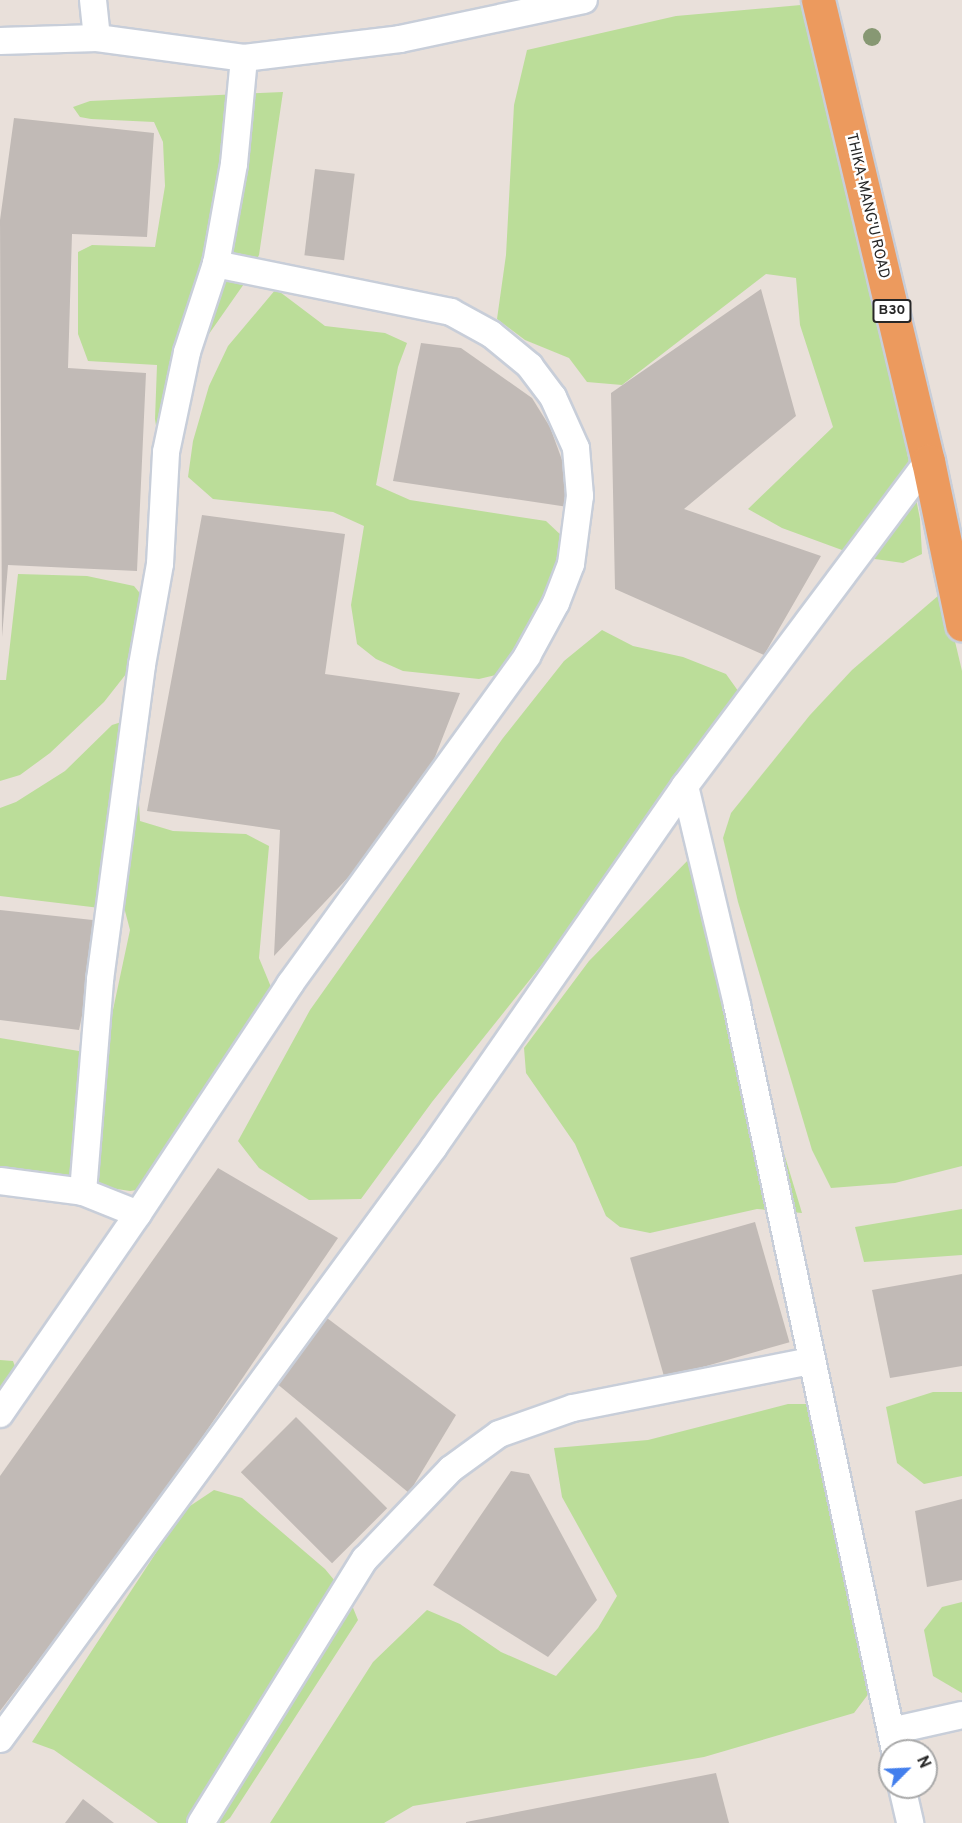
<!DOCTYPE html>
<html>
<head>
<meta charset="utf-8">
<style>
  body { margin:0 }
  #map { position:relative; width:962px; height:1823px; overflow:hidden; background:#e9e0da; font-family:Overpass,sans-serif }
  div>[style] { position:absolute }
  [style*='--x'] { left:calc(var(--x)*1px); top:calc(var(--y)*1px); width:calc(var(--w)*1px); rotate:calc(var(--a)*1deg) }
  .green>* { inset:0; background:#bd9 }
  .building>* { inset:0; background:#c1bab6; transform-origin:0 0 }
  .roads { filter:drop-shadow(2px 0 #c8ced9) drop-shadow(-2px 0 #c8ced9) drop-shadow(0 2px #c8ced9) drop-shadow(0 -2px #c8ced9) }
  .minor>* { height:26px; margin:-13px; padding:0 13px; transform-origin:13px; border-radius:13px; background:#fff }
  .trunk>* { height:33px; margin:-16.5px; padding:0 16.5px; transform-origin:16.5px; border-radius:16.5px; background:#ec9a5e }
  .trees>* { width:18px; height:18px; margin:-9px; border-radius:50%; background:#879873 }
  span { translate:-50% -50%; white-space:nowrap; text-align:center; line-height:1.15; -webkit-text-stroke:5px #fff; paint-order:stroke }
  .shield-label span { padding:2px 4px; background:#fff; border:2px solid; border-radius:4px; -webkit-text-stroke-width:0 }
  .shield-label { font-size:14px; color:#272727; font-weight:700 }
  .street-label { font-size:15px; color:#272727 }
  .north { position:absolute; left:878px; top:1739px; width:60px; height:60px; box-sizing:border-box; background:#fff; border:2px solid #a9a9a9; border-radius:50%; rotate:66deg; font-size:16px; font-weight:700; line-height:24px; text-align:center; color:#272727 }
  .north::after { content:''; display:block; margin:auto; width:21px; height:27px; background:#437fed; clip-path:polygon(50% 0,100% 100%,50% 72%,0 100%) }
</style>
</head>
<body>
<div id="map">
  <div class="green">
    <div style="clip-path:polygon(801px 5px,813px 30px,887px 349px,920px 519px,922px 554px,903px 563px,861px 557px,782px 528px,748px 509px,833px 427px,800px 325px,796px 278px,766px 274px,622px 385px,587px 382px,569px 358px,525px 340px,497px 319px,506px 255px,514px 105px,527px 50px,676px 16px)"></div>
    <div style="clip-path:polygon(283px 92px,259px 255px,246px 281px,190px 361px,164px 480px,155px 419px,157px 365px,88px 361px,78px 334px,78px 252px,92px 245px,155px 247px,165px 186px,163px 142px,154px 122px,91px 119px,80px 117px,73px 107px,90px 101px)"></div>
    <div style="clip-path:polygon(276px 289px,325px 326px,385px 333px,407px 343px,398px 367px,376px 485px,410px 500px,546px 521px,563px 537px,556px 578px,504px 673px,479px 679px,403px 671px,376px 659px,357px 644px,351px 605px,364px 526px,333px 512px,213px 499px,188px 477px,193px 441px,209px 386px,228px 346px)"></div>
    <div style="clip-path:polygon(18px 574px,87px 576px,134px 586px,143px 597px,141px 655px,104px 702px,50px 753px,20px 775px,0 781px,0 680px,6px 680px)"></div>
    <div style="clip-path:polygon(939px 595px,949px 616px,962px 671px,962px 1166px,895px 1183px,831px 1188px,812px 1150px,738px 902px,723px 838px,731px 813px,810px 715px,852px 670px)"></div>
    <div style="clip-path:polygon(602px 630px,633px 646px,683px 657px,726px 674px,746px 702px,719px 766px,689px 792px,589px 906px,432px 1102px,361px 1199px,309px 1200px,259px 1168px,238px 1141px,310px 1010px,503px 738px,564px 661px)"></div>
    <div style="clip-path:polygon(134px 718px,140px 821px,173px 831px,246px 834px,269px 846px,259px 958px,276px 999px,157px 1187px,130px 1191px,0 1171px,0 1038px,85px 1052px,107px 1038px,130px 930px,125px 911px,0 896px,0 808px,16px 802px,65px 771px,112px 725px)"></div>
    <div style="clip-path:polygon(694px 854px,802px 1213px,757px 1209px,650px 1233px,620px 1227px,606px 1216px,575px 1144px,526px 1073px,524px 1048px,589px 961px)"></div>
    <div style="clip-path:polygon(962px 1209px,962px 1255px,864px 1262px,855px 1227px)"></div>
    <div style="clip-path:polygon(0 1360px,13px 1361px,19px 1378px,0 1400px)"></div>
    <div style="clip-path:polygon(933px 1392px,962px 1392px,962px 1476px,924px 1484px,897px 1463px,886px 1407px)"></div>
    <div style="clip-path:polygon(788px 1404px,827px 1404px,879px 1680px,854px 1713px,704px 1757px,413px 1806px,384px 1823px,270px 1823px,373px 1662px,427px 1610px,460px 1624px,501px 1652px,556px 1676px,598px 1628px,617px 1596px,562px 1497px,554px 1448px,648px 1440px)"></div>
    <div style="clip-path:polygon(214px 1490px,242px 1498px,325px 1569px,349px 1598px,358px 1620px,230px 1818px,224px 1823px,158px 1823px,54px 1750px,32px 1742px,184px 1510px)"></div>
    <div style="clip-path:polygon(962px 1602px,962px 1693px,933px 1676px,924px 1630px,942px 1607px)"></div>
  </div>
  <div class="building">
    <div style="clip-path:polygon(14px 118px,154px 133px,147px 237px,72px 234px,68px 368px,146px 373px,137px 571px,8px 565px,2px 637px,0 220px)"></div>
    <div style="left:315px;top:169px;width:40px;height:87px;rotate:7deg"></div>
    <div style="clip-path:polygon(761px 289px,796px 416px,684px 509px,821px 556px,764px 655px,615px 589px,611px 393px)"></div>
    <div style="clip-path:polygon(421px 343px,461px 348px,532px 398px,550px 427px,573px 490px,568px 507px,393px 481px)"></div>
    <div style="clip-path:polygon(202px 515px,345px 534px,325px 674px,460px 693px,428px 775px,357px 868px,274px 956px,280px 830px,147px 811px)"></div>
    <div style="clip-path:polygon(0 910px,102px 921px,79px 1030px,0 1020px)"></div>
    <div style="clip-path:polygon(218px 1168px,338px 1238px,152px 1511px,0 1711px,0 1476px)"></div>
    <div style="left:755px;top:1222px;width:125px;height:130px;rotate:74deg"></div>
    <div style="clip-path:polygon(962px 1274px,962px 1366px,890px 1378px,872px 1290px)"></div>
    <div style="clip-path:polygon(319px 1312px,456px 1415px,409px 1493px,270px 1378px)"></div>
    <div style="left:296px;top:1417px;width:129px;height:78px;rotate:45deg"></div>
    <div style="clip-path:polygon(511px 1471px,529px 1474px,597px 1600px,548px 1657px,433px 1585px)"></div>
    <div style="clip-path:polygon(962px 1499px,962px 1580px,927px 1587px,915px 1511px)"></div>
    <div style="clip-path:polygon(716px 1773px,729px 1823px,466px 1823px,466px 1822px)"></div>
    <div style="clip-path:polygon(83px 1799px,114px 1823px,65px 1823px)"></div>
  </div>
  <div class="roads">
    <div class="minor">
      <div style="--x:93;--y:0;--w:38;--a:84"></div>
      <div style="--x:0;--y:41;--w:97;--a:-1.8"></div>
      <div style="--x:97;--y:38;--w:148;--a:7.7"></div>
      <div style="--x:244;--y:58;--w:157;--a:-6.9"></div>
      <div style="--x:400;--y:39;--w:188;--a:-12"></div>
      <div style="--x:685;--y:786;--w:225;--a:76.6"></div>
      <div style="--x:737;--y:1005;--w:763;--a:78.04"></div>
      <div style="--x:0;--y:1181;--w:84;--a:7.5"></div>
      <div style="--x:83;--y:1192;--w:59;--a:21.8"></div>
      <div style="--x:83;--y:1192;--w:213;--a:-85.4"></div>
      <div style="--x:100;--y:980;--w:318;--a:-82.4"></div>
      <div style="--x:142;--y:665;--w:103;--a:-79.9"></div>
      <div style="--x:160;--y:564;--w:112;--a:-86.9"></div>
      <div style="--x:166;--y:452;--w:102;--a:-78.1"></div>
      <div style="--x:187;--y:352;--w:93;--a:-71.8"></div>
      <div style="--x:0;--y:1414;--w:243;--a:-55.4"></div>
      <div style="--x:138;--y:1214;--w:276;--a:-56.5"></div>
      <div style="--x:290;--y:984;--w:405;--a:-54.1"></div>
      <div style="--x:527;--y:656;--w:60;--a:-61.3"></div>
      <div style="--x:556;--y:603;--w:42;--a:-69"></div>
      <div style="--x:571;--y:564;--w:69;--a:-82.5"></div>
      <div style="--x:580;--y:496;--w:48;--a:-94.8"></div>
      <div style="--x:576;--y:448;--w:56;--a:-114.3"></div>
      <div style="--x:553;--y:397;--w:39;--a:-127"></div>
      <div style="--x:530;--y:366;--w:50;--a:-140.6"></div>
      <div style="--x:491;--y:334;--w:46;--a:-151.2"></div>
      <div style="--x:451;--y:312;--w:240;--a:-168.5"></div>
      <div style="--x:216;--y:264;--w:102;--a:-79.8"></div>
      <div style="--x:234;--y:164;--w:106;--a:-84.6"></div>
      <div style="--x:891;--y:1731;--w:73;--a:-12.7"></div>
      <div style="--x:0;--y:1739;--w:734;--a:-53.75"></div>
      <div style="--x:434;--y:1147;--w:440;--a:-55.2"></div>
      <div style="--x:685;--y:786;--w:406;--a:-53.2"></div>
      <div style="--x:902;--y:1787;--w:37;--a:77"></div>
      <div style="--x:201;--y:1823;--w:311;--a:-58.2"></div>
      <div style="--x:365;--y:1559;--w:124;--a:-46.3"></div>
      <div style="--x:451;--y:1469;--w:59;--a:-36.1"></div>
      <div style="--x:499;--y:1434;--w:78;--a:-19.4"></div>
      <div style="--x:573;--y:1408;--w:242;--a:-11.2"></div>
    </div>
    <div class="trunk">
      <div style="--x:818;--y:0;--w:474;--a:76.6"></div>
      <div style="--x:928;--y:461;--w:167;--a:78.2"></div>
    </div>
  </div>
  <div class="trees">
    <div style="left:872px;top:37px"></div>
  </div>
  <div class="shield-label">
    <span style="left:892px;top:311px">B30</span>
  </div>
  <div class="street-label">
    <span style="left:867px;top:206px;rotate:77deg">THIKA-MANG'U ROAD</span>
  </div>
  <div class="north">N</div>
</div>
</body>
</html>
